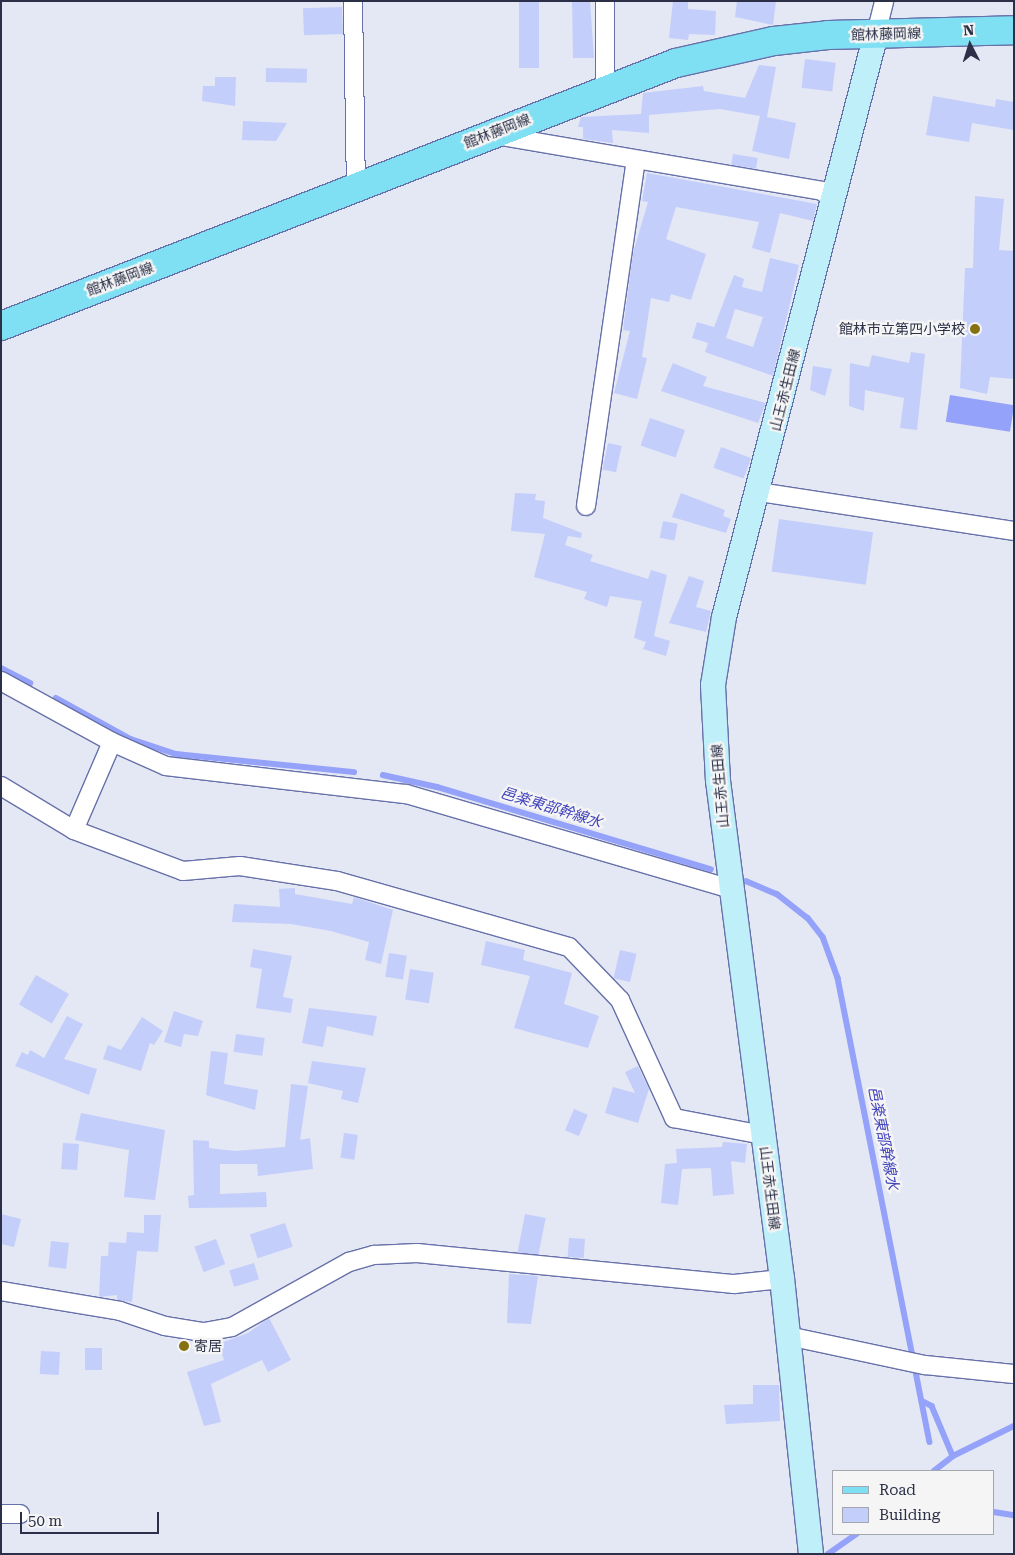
<!DOCTYPE html>
<html>
<head>
<meta charset="utf-8">
<style>
  body { margin:0 }
  #map { position:relative; width:1015px; height:1555px; overflow:hidden; background:#e4e7f4; font-family:"Roboto Serif","Noto Sans JP",serif }
  div>[style] { position:absolute }
  [style*='--x'] { left:calc(var(--x)*1px); top:calc(var(--y)*1px); width:calc(var(--w)*1px); rotate:calc(var(--a)*1deg) }
  .water>* { inset:0; background:#94a2f9; transform-origin:0 0 }
  .stream>* { height:5.5px; margin:-2.75px; padding:0 2.75px; transform-origin:2.75px; border-radius:2.75px; background:#94a2f9 }
  .building>* { inset:0; background:#c4cefb; transform-origin:0 0 }
  .roads { filter:drop-shadow(1px 0 #6771a9) drop-shadow(-1px 0 #6771a9) drop-shadow(0 1px #6771a9) drop-shadow(0 -1px #6771a9) }
  .street>* { height:18px; margin:-9px; padding:0 9px; transform-origin:9px; border-radius:9px; background:#fff }
  .secondary>* { height:24px; margin:-12px; padding:0 12px; transform-origin:12px; border-radius:12px; background:#bfeff9 }
  .primary>* { height:28px; margin:-14px; padding:0 14px; transform-origin:14px; border-radius:14px; background:#7fe0f3 }
  .dots>* { width:14px; height:14px; translate:-50% -50%; box-sizing:border-box; border:2px solid #f5f5f5; border-radius:50% }
  span { translate:-50% -50%; white-space:nowrap; text-align:center; line-height:1.15; -webkit-text-stroke:4.5px #f5f5f5; paint-order:stroke }
  .street-label { font-size:14px; color:#2b3048 }
  .poi-label { font-size:14px; color:#2b3048 }
  .right { translate:-100% -50%; text-align:right }
  .left { translate:0 -50%; text-align:left }
  .water-label { font-size:15px; color:#4142bd; font-style:italic }
  .frame { position:absolute; inset:0; border:2px solid #2b3048; pointer-events:none }
  .legend { position:absolute; left:832px; top:1470px; width:162px; height:65px; box-sizing:border-box; background:#f5f5f5; border:1px solid #a4a6b0; margin:0; padding:6px 9px; list-style:none; font-size:15px; color:#2b3048 }
  .legend li { display:flex; align-items:center; gap:10px; height:25px }
  .legend b { width:25px; border:1px solid #a4a6b0 }
  .north { position:absolute; left:945px; top:20px; width:50px; height:50px; -webkit-text-stroke:4px #f5f5f5; paint-order:stroke; rotate:355deg; font-size:14px; font-weight:700; line-height:20px; text-align:center; color:#2b3048 }
  .north::after { content:''; display:block; margin:auto; width:18px; height:22px; background:#2b3048; clip-path:polygon(50% 0,100% 100%,50% 72%,0 100%) }
  .scale { position:absolute; left:20px; top:1512px; width:139px; height:22px; box-sizing:border-box; border:2px solid #2b3048; border-top:0; padding-left:6px; font-size:15px; line-height:18px; white-space:nowrap; color:#2b3048; -webkit-text-stroke:4px #f5f5f5; paint-order:stroke }
</style>
</head>
<body>
<div id="map">
  <div class="water">
    <div style="left:950px;top:395px;width:65px;height:27px;rotate:9deg"></div>
  </div>
  <div class="stream">
    <div style="--x:1;--y:668;--w:33;--a:27"></div>
    <div style="--x:56;--y:698;--w:85;--a:28.7"></div>
    <div style="--x:131;--y:739;--w:47;--a:18.4"></div>
    <div style="--x:176;--y:754;--w:179;--a:5.8"></div>
    <div style="--x:383;--y:775;--w:55;--a:12.5"></div>
    <div style="--x:437;--y:787;--w:286;--a:16.7"></div>
    <div style="--x:746;--y:881;--w:34;--a:23"></div>
    <div style="--x:777;--y:894;--w:39;--a:38"></div>
    <div style="--x:808;--y:918;--w:24;--a:52"></div>
    <div style="--x:823;--y:937;--w:44;--a:69.9"></div>
    <div style="--x:838;--y:978;--w:473;--a:78.8"></div>
    <div style="--x:922;--y:1401;--w:11;--a:27"></div>
    <div style="--x:932;--y:1406;--w:54;--a:67.2"></div>
    <div style="--x:934;--y:1471;--w:24;--a:-38"></div>
    <div style="--x:953;--y:1456;--w:68;--a:-26.2"></div>
    <div style="--x:994;--y:1512;--w:20;--a:9"></div>
    <div style="--x:828;--y:1554;--w:35;--a:-35"></div>
  </div>
  <div class="building">
    <div style="left:519px;top:1px;width:20px;height:67px"></div>
    <div style="clip-path:polygon(572px 1px,590px 1px,594px 58px,573px 58px)"></div>
    <div style="clip-path:polygon(673px 1px,688px 1px,688px 9px,716px 11px,715px 35px,689px 34px,688px 40px,669px 38px)"></div>
    <div style="clip-path:polygon(737px 1px,776px 1px,773px 25px,735px 17px)"></div>
    <div style="left:342px;top:7px;width:27px;height:39px;rotate:88deg"></div>
    <div style="left:805px;top:59px;width:31px;height:29px;rotate:7deg"></div>
    <div style="clip-path:polygon(759px 65px,776px 67px,767px 117px,796px 123px,789px 159px,752px 151px,760px 116px,720px 109px,649px 115px,649px 133px,612px 130px,613px 143px,583px 139px,583px 127px,578px 127px,581px 117px,641px 114px,643px 93px,703px 86px,704px 91px,745px 98px)"></div>
    <div style="left:266px;top:68px;width:41px;height:14px;rotate:1deg"></div>
    <div style="clip-path:polygon(215px 77px,236px 77px,235px 106px,202px 101px,203px 86px,215px 86px)"></div>
    <div style="clip-path:polygon(933px 96px,995px 107px,996px 99px,1014px 102px,1014px 130px,972px 123px,969px 142px,926px 135px)"></div>
    <div style="clip-path:polygon(243px 121px,287px 123px,276px 141px,242px 140px)"></div>
    <div style="left:733px;top:154px;width:25px;height:11px;rotate:9deg"></div>
    <div style="clip-path:polygon(647px 173px,817px 204px,813px 221px,780px 213px,770px 253px,752px 248px,759px 222px,676px 207px,666px 239px,706px 254px,691px 300px,671px 294px,669px 302px,651px 298px,642px 357px,647px 358px,637px 399px,614px 393px,630px 331px,623px 330px,633px 253px,648px 202px,642px 201px)"></div>
    <div style="clip-path:polygon(975px 196px,1004px 199px,999px 250px,1014px 251px,1014px 379px,990px 377px,987px 394px,960px 388px,965px 268px,973px 268px)"></div>
    <div style="clip-path:polygon(evenodd,770px 258px,799px 265px,773px 376px,705px 352px,708px 343px,692px 338px,697px 322px,714px 327px,734px 275px,744px 279px,742px 287px,762px 292px,770px 258px,735px 309px,763px 317px,753px 347px,726px 338px,735px 309px)"></div>
    <div style="clip-path:polygon(911px 352px,925px 354px,917px 430px,900px 428px,904px 398px,865px 390px,864px 411px,849px 406px,850px 363px,869px 367px,872px 355px,909px 363px)"></div>
    <div style="clip-path:polygon(673px 363px,707px 377px,703px 386px,766px 403px,758px 423px,661px 391px)"></div>
    <div style="clip-path:polygon(813px 366px,832px 369px,825px 396px,810px 390px)"></div>
    <div style="left:650px;top:418px;width:37px;height:29px;rotate:19deg"></div>
    <div style="left:608px;top:443px;width:14px;height:27px;rotate:12deg"></div>
    <div style="left:721px;top:447px;width:32px;height:22px;rotate:20deg"></div>
    <div style="clip-path:polygon(515px 493px,536px 494px,535px 500px,545px 501px,543px 518px,582px 533px,581px 538px,568px 536px,565px 545px,593px 555px,590px 561px,648px 579px,651px 570px,667px 575px,654px 636px,670px 641px,666px 656px,643px 649px,646px 642px,634px 638px,642px 601px,610px 596px,607px 607px,584px 599px,587px 592px,534px 577px,545px 534px,511px 531px)"></div>
    <div style="clip-path:polygon(681px 493px,725px 510px,723px 516px,731px 519px,726px 533px,672px 517px)"></div>
    <div style="left:779px;top:519px;width:95px;height:53px;rotate:8deg"></div>
    <div style="left:663px;top:521px;width:15px;height:17px;rotate:11deg"></div>
    <div style="clip-path:polygon(689px 576px,704px 581px,696px 607px,711px 611px,706px 632px,669px 623px)"></div>
    <div style="clip-path:polygon(295px 888px,295px 894px,352px 904px,354px 897px,393px 910px,381px 964px,365px 960px,369px 942px,331px 931px,291px 924px,232px 922px,234px 904px,280px 907px,279px 889px)"></div>
    <div style="clip-path:polygon(486px 941px,525px 950px,523px 960px,572px 973px,564px 1004px,599px 1016px,588px 1048px,514px 1028px,530px 976px,481px 965px)"></div>
    <div style="clip-path:polygon(253px 949px,292px 956px,283px 997px,293px 999px,291px 1013px,256px 1008px,262px 969px,250px 967px)"></div>
    <div style="left:620px;top:950px;width:17px;height:29px;rotate:13deg"></div>
    <div style="left:389px;top:953px;width:18px;height:24px;rotate:9deg"></div>
    <div style="left:410px;top:969px;width:24px;height:31px;rotate:9deg"></div>
    <div style="left:36px;top:975px;width:38px;height:34px;rotate:30deg"></div>
    <div style="clip-path:polygon(309px 1008px,377px 1016px,373px 1036px,327px 1026px,323px 1047px,302px 1043px)"></div>
    <div style="clip-path:polygon(174px 1011px,203px 1021px,198px 1036px,184px 1034px,181px 1047px,164px 1042px)"></div>
    <div style="clip-path:polygon(67px 1016px,83px 1024px,64px 1059px,97px 1069px,89px 1095px,15px 1066px,22px 1052px,28px 1055px,30px 1050px,44px 1058px)"></div>
    <div style="clip-path:polygon(142px 1017px,163px 1031px,154px 1045px,150px 1043px,141px 1071px,103px 1059px,108px 1045px,121px 1050px)"></div>
    <div style="left:236px;top:1034px;width:29px;height:18px;rotate:8deg"></div>
    <div style="clip-path:polygon(211px 1051px,228px 1053px,224px 1084px,258px 1090px,255px 1110px,206px 1095px)"></div>
    <div style="clip-path:polygon(312px 1061px,366px 1068px,358px 1103px,341px 1099px,343px 1091px,308px 1083px)"></div>
    <div style="clip-path:polygon(638px 1066px,649px 1089px,638px 1123px,605px 1113px,613px 1087px,635px 1093px,625px 1072px)"></div>
    <div style="clip-path:polygon(291px 1084px,308px 1086px,300px 1140px,310px 1138px,313px 1169px,258px 1176px,257px 1164px,220px 1164px,220px 1194px,266px 1192px,267px 1207px,189px 1208px,188px 1196px,194px 1195px,193px 1140px,209px 1141px,209px 1148px,235px 1151px,285px 1147px)"></div>
    <div style="left:574px;top:1109px;width:15px;height:23px;rotate:23deg"></div>
    <div style="clip-path:polygon(81px 1113px,165px 1130px,155px 1200px,124px 1197px,129px 1150px,75px 1140px)"></div>
    <div style="left:344px;top:1133px;width:14px;height:25px;rotate:8deg"></div>
    <div style="clip-path:polygon(723px 1142px,747px 1144px,745px 1163px,731px 1161px,734px 1194px,713px 1196px,711px 1168px,682px 1169px,678px 1205px,661px 1203px,665px 1164px,677px 1163px,676px 1149px,722px 1147px)"></div>
    <div style="left:63px;top:1143px;width:16px;height:26px;rotate:4deg"></div>
    <div style="clip-path:polygon(1px 1214px,21px 1219px,14px 1247px,1px 1244px)"></div>
    <div style="left:525px;top:1214px;width:21px;height:39px;rotate:11deg"></div>
    <div style="clip-path:polygon(144px 1215px,161px 1215px,158px 1252px,137px 1251px,132px 1302px,117px 1300px,117px 1295px,99px 1297px,101px 1256px,108px 1256px,109px 1242px,126px 1243px,127px 1232px,144px 1233px)"></div>
    <div style="left:285px;top:1223px;width:25px;height:37px;rotate:72deg"></div>
    <div style="left:569px;top:1238px;width:16px;height:19px;rotate:4deg"></div>
    <div style="left:216px;top:1239px;width:27px;height:23px;rotate:70deg"></div>
    <div style="left:51px;top:1241px;width:18px;height:26px;rotate:6deg"></div>
    <div style="left:254px;top:1263px;width:17px;height:26px;rotate:73deg"></div>
    <div style="clip-path:polygon(509px 1274px,538px 1276px,531px 1324px,507px 1323px)"></div>
    <div style="clip-path:polygon(269px 1318px,291px 1360px,268px 1372px,262px 1360px,211px 1384px,221px 1422px,204px 1426px,187px 1372px,224px 1360px,218px 1344px,248px 1333px)"></div>
    <div style="left:85px;top:1348px;width:17px;height:22px"></div>
    <div style="left:41px;top:1351px;width:19px;height:23px;rotate:3deg"></div>
    <div style="clip-path:polygon(753px 1385px,779px 1385px,780px 1421px,726px 1424px,724px 1405px,753px 1404px)"></div>
  </div>
  <div class="roads">
    <div class="street">
      <div style="--x:353;--y:1;--w:187;--a:89.1"></div>
      <div style="--x:876;--y:34;--w:34;--a:-76"></div>
      <div style="--x:605;--y:89;--w:88;--a:-90"></div>
      <div style="--x:495;--y:135;--w:332;--a:9.7"></div>
      <div style="--x:822;--y:191;--w:14;--a:39"></div>
      <div style="--x:759;--y:492;--w:258;--a:8.7"></div>
      <div style="--x:586;--y:506;--w:349;--a:-81.8"></div>
      <div style="--x:1;--y:681;--w:127;--a:28.8"></div>
      <div style="--x:112;--y:742;--w:59;--a:24"></div>
      <div style="--x:166;--y:766;--w:242;--a:6.7"></div>
      <div style="--x:406;--y:794;--w:339;--a:16.3"></div>
      <div style="--x:1;--y:786;--w:85;--a:31.1"></div>
      <div style="--x:74;--y:830;--w:116;--a:20.6"></div>
      <div style="--x:183;--y:871;--w:57;--a:-5"></div>
      <div style="--x:240;--y:866;--w:98;--a:8.8"></div>
      <div style="--x:337;--y:881;--w:241;--a:15.9"></div>
      <div style="--x:569;--y:947;--w:74;--a:46.1"></div>
      <div style="--x:620;--y:1000;--w:130;--a:65.4"></div>
      <div style="--x:674;--y:1118;--w:91;--a:10.8"></div>
      <div style="--x:74;--y:830;--w:96;--a:-66.6"></div>
      <div style="--x:1;--y:1291;--w:121;--a:9.5"></div>
      <div style="--x:120;--y:1311;--w:47;--a:18.4"></div>
      <div style="--x:165;--y:1326;--w:39;--a:9"></div>
      <div style="--x:204;--y:1332;--w:28;--a:-10"></div>
      <div style="--x:232;--y:1327;--w:134;--a:-29.1"></div>
      <div style="--x:349;--y:1262;--w:26;--a:-16"></div>
      <div style="--x:374;--y:1255;--w:43;--a:-2.7"></div>
      <div style="--x:417;--y:1253;--w:319;--a:5.6"></div>
      <div style="--x:734;--y:1284;--w:48;--a:-5.9"></div>
      <div style="--x:788;--y:1336;--w:140;--a:12"></div>
      <div style="--x:925;--y:1365;--w:89;--a:5.8"></div>
      <div style="--x:1;--y:1514;--w:19;--a:0"></div>
    </div>
    <div class="secondary">
      <div style="--x:811;--y:1554;--w:277;--a:-96"></div>
      <div style="--x:782;--y:1279;--w:502;--a:-97.32"></div>
      <div style="--x:718;--y:781;--w:96;--a:-93"></div>
      <div style="--x:713;--y:685;--w:69;--a:-80.8"></div>
      <div style="--x:724;--y:617;--w:602;--a:-75.39"></div>
    </div>
    <div class="primary">
      <div style="--x:1;--y:326;--w:724;--a:-21.29"></div>
      <div style="--x:676;--y:63;--w:100;--a:-12.7"></div>
      <div style="--x:774;--y:41;--w:54;--a:-6.3"></div>
      <div style="--x:828;--y:35;--w:186;--a:-1.5"></div>
    </div>
  </div>
  <div class="dots">
    <div style="left:975px;top:329px;background:#857112"></div>
    <div style="left:184px;top:1346px;background:#857112"></div>
  </div>
  <div class="street-label">
    <span style="left:886px;top:34px;rotate:-2deg">館林藤岡線</span>
    <span style="left:497px;top:131px;rotate:-22deg">館林藤岡線</span>
    <span style="left:120px;top:279px;rotate:-21deg">館林藤岡線</span>
    <span style="left:785px;top:390px;rotate:-76deg">山王赤生田線</span>
    <span style="left:720px;top:786px;rotate:-95deg">山王赤生田線</span>
    <span style="left:770px;top:1188px;rotate:83deg">山王赤生田線</span>
  </div>
  <div class="poi-label">
    <span class="right" style="left:965px;top:329px">館林市立第四小学校</span>
    <span class="left" style="left:194px;top:1346px">寄居</span>
  </div>
  <div class="water-label">
    <span style="left:551px;top:808px;rotate:17deg">邑楽東部幹線水</span>
    <span style="left:883px;top:1138px;rotate:79deg">邑楽東部幹線水</span>
  </div>
  <div class="frame"></div>
  <ul class="legend">
  <li><b style="height:6px;background:#7fe0f3"></b>Road</li>
  <li><b style="height:14px;background:#c4cefb"></b>Building</li>
  </ul>
  <div class="north">N</div>
  <div class="scale">50 m</div>
</div>
</body>
</html>
